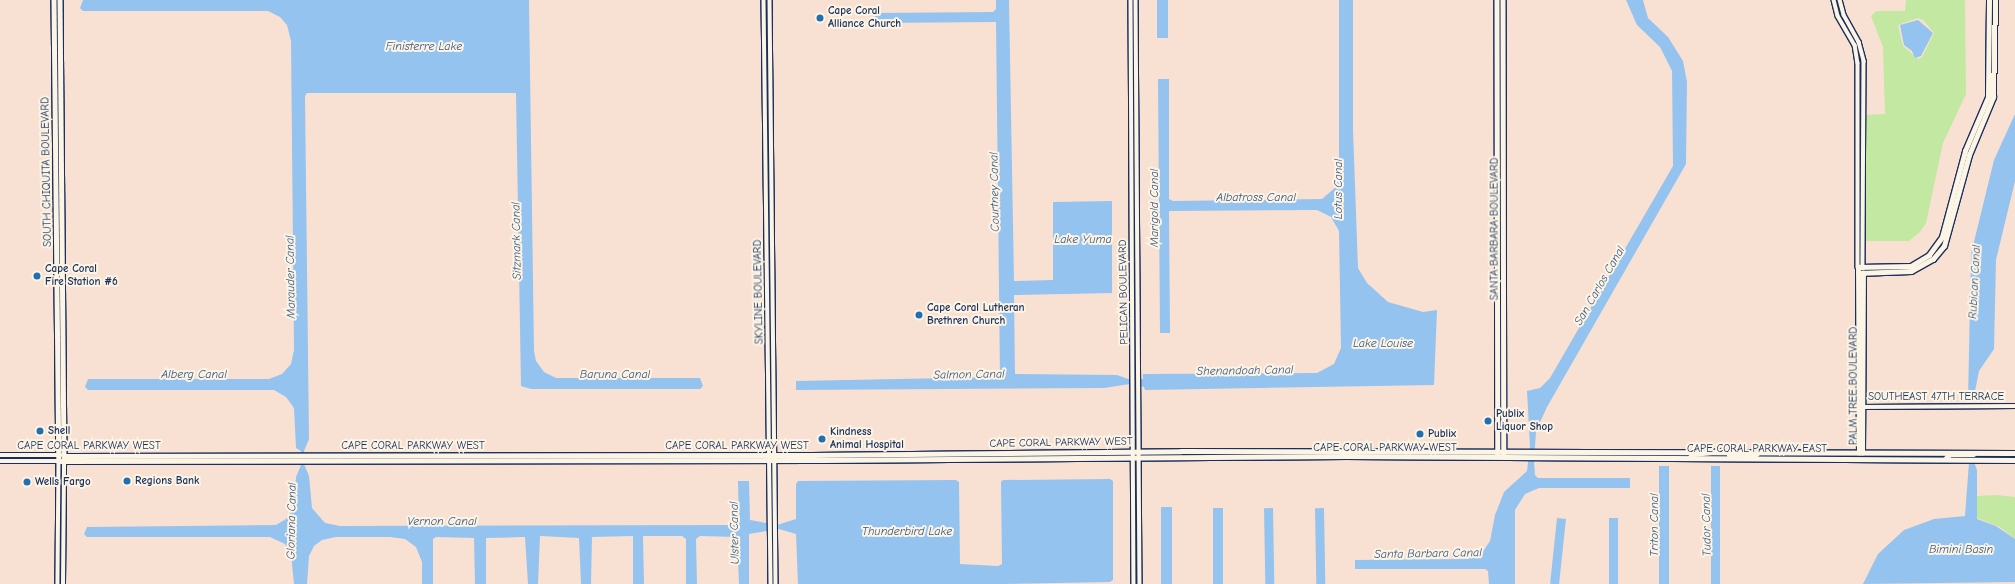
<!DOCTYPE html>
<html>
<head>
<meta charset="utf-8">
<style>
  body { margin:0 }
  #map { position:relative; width:2015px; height:584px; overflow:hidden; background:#f8e1d3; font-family:"Comic Neue",sans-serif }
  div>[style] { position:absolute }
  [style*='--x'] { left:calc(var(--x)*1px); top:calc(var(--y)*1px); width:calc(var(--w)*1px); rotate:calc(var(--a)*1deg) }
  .green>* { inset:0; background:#c3e8a2 }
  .water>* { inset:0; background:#94c3ef; transform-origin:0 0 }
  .roads { filter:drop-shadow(1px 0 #1b2f5e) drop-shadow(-1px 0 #1b2f5e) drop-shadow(0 1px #1b2f5e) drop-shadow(0 -1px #1b2f5e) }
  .minor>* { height:3.5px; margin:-1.75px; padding:0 1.75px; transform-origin:1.75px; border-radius:1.75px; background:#fcf5e5 }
  .major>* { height:4.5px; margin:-2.25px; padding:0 2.25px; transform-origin:2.25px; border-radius:2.25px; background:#fcf5e5 }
  .dots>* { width:11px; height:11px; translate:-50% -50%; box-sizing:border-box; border:2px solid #fcf5e5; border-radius:50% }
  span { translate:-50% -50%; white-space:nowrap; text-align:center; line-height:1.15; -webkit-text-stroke:4px #fcf5e5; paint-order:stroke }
  .poi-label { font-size:11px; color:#1b2f5e; font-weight:700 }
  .left { translate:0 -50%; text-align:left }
  .street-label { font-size:11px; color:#1b2f5e }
  .water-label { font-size:12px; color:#395482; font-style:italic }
</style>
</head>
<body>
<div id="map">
  <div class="green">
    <div style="clip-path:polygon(evenodd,1906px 0,1965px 0,1966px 94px,1943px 143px,1926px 223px,1920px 232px,1909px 241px,1865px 241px,1865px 115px,1885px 114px,1883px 47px,1871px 16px,1876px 11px,1905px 11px,1906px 0,1918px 18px,1923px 20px,1934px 33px,1922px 57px,1918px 59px,1903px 46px,1898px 25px,1918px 18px)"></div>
    <div style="clip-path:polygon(1996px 495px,2015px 497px,2015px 539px,2000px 527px,1977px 518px,1977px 496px)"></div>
  </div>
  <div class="water">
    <div style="clip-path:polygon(83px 0,529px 0,534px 351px,536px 361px,544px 372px,556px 378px,700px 378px,703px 386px,700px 389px,531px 389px,521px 386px,516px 93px,307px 93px,305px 96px,309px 439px,304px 451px,304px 464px,309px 476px,312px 508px,325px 523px,340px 526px,736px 525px,739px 522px,738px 481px,749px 481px,750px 520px,777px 525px,796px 519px,796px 484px,798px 481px,956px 480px,959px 482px,960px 564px,998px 566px,1002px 564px,1001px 482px,1003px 480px,1110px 479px,1113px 481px,1113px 580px,1110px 582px,1001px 584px,798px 584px,796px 534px,779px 529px,749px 534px,749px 584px,739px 584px,737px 537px,700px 536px,696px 539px,697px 584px,686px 584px,686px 539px,682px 536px,643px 536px,644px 584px,633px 584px,633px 536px,592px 537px,591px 584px,581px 584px,579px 538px,540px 536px,538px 584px,528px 584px,525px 537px,486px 538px,486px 584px,475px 584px,474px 538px,436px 537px,433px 539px,433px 584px,422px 584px,422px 562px,416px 547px,405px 539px,390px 537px,336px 537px,322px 540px,314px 546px,309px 556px,307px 584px,294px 584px,291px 554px,285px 544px,270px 537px,87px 537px,84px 534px,87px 527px,276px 525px,286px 519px,294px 508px,296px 477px,301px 465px,301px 451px,296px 448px,294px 408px,286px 397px,274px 390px,88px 390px,85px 387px,88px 379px,269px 379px,282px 374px,291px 364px,294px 350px,291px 41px,287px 25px,280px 17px,268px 11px,83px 11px,80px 8px)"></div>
    <div style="clip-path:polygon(996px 0,1009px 0,1014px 281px,1053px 280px,1053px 202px,1112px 201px,1112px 293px,1014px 295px,1015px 374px,1117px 375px,1131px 380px,1143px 379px,1143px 374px,1317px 373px,1334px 364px,1341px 348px,1339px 231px,1331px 217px,1317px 210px,1169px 211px,1170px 333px,1160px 333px,1158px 79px,1169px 79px,1169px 199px,1173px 201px,1322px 199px,1336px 187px,1339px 174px,1339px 0,1353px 0,1353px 130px,1358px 268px,1367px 283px,1388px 302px,1423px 312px,1437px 310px,1434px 385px,1145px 390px,1144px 387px,1130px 384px,1104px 388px,796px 390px,796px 381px,1000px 377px,996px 22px,875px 23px,875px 13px,993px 12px,996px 9px)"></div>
    <div style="left:1157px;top:0;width:11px;height:38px"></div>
    <div style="clip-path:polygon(1626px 0,1643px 0,1648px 18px,1668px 37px,1683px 61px,1687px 82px,1686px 164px,1547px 407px,1536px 431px,1534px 462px,1535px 475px,1538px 478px,1630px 478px,1630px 488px,1539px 488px,1525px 494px,1515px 510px,1515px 584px,1489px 584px,1488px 571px,1485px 569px,1355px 569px,1355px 560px,1468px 559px,1484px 550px,1490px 541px,1495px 515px,1504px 492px,1527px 471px,1530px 446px,1527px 391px,1540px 388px,1550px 378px,1673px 166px,1672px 71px,1660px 47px,1637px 25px)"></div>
    <div style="clip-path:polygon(1918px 20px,1933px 33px,1921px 56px,1915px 58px,1912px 51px,1904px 45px,1900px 25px)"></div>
    <div style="clip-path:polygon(2015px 114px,2015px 181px,1996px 260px,1994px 349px,1979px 371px,1973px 401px,1968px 401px,1971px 254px,1994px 160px)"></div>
    <div style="clip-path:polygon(1969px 462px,1974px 462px,1977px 470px,1977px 519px,1996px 526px,2015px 539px,2015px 582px,1863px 584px,1878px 554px,1904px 530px,1934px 519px,1965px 516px)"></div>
    <div style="left:1669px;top:466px;width:118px;height:10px;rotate:90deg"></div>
    <div style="left:1711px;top:466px;width:9px;height:118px"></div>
    <div style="left:1161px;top:507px;width:11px;height:77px"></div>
    <div style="left:1213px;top:508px;width:10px;height:76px"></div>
    <div style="left:1273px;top:508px;width:76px;height:9px;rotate:89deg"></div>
    <div style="left:1324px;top:508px;width:76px;height:9px;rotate:89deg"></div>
    <div style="left:1557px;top:518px;width:9px;height:66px;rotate:6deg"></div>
    <div style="left:1609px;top:518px;width:9px;height:66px"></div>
  </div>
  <div class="roads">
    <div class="minor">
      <div style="--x:764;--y:0;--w:584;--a:89.31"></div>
      <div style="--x:770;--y:0;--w:584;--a:89.41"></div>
      <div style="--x:1131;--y:0;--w:584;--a:89.71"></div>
      <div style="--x:1136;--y:0;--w:584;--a:89.61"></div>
      <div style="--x:1834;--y:0;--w:16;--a:76"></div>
      <div style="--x:1838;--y:16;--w:34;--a:60"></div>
      <div style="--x:1855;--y:45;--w:18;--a:81"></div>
      <div style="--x:1858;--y:63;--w:204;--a:90"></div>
      <div style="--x:1840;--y:0;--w:16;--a:75"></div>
      <div style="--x:1844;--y:15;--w:31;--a:61"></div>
      <div style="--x:1859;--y:42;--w:20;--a:75"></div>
      <div style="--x:1864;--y:61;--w:207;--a:90.3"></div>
      <div style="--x:1862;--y:407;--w:153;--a:-0.4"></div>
      <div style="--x:0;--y:455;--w:60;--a:0"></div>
      <div style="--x:0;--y:461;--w:59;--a:0"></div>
      <div style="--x:59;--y:461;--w:123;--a:90.5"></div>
      <div style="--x:63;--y:584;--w:125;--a:-89.5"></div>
    </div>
    <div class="major">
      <div style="--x:54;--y:0;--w:461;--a:89.4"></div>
      <div style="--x:59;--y:461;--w:763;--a:-0.08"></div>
      <div style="--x:822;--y:460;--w:524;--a:-0.44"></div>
      <div style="--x:1346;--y:456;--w:669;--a:0.34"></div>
      <div style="--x:60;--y:0;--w:456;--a:89.5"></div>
      <div style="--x:64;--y:456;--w:748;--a:-0.08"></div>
      <div style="--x:812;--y:455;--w:369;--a:-0.6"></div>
      <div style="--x:1181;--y:451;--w:834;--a:0.14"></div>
      <div style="--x:1497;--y:0;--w:454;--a:89.9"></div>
      <div style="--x:1503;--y:0;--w:454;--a:89.9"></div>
      <div style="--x:1858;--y:273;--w:53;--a:-2.2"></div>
      <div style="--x:1911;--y:271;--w:25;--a:-29"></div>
      <div style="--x:1933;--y:259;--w:17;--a:-50"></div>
      <div style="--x:1944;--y:246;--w:94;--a:-74.6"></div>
      <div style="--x:1969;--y:155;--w:63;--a:-67.5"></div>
      <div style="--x:1993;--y:97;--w:97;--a:-88.8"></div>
      <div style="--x:1859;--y:453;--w:186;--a:-90.3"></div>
      <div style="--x:1858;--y:267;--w:53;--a:-1.1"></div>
      <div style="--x:1911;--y:266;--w:21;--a:-31"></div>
      <div style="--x:1929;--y:255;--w:22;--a:-54"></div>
      <div style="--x:1942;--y:237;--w:89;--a:-75"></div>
      <div style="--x:1965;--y:151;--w:59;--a:-66.9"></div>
      <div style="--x:1988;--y:97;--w:97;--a:-89.4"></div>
      <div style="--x:1862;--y:453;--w:180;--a:-89.7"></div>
      <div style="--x:1729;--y:455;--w:27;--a:-2"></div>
      <div style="--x:1756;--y:454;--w:5;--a:-37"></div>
      <div style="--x:1690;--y:457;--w:4;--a:-45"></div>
      <div style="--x:1693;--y:454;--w:30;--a:-6"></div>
      <div style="--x:1945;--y:459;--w:6;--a:-45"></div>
      <div style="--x:1949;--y:455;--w:25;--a:0"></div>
    </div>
  </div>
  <div class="dots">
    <div style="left:820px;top:18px;background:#1f6fb2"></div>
    <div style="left:37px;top:276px;background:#1f6fb2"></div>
    <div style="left:919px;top:315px;background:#1f6fb2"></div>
    <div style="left:1488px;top:421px;background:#1f6fb2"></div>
    <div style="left:40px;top:431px;background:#1f6fb2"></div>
    <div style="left:1420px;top:434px;background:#1f6fb2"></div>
    <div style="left:822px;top:439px;background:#1f6fb2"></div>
    <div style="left:127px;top:481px;background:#1f6fb2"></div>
    <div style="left:27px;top:482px;background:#1f6fb2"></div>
  </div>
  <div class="poi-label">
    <span class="left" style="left:828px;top:18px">Cape Coral<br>Alliance Church</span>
    <span class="left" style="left:45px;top:276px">Cape Coral<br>Fire Station #6</span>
    <span class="left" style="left:927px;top:315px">Cape Coral Lutheran<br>Brethren Church</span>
    <span class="left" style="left:1496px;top:421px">Publix<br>Liquor Shop</span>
    <span class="left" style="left:48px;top:431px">Shell</span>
    <span class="left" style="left:830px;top:439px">Kindness<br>Animal Hospital</span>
    <span class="left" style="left:1428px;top:434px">Publix</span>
    <span class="left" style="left:135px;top:481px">Regions Bank</span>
    <span class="left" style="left:35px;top:482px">Wells Fargo</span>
  </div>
  <div class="street-label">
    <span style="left:47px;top:172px;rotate:-91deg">SOUTH CHIQUITA BOULEVARD</span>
    <span style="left:1495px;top:229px;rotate:-90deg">SANTA BARBARA BOULEVARD</span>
    <span style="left:759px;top:292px;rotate:-91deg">SKYLINE BOULEVARD</span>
    <span style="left:1124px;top:292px;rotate:-91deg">PELICAN BOULEVARD</span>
    <span style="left:1854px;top:386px;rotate:-90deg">PALM TREE BOULEVARD</span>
    <span style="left:1936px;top:397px">SOUTHEAST 47TH TERRACE</span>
    <span style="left:1061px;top:443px;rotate:-1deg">CAPE CORAL PARKWAY WEST</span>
    <span style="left:89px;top:446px">CAPE CORAL PARKWAY WEST</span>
    <span style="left:413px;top:446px">CAPE CORAL PARKWAY WEST</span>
    <span style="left:737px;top:446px">CAPE CORAL PARKWAY WEST</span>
    <span style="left:1385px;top:448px">CAPE CORAL PARKWAY WEST</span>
    <span style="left:1757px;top:449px">CAPE CORAL PARKWAY EAST</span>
  </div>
  <div class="water-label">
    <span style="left:424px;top:47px">Finisterre Lake</span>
    <span style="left:1339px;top:189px;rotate:-90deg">Lotus Canal</span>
    <span style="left:995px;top:192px;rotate:-91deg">Courtney Canal</span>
    <span style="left:1256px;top:198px">Albatross Canal</span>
    <span style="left:1155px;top:208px;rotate:-90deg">Marigold Canal</span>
    <span style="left:1083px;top:240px">Lake Yuma</span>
    <span style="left:517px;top:241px;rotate:-91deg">Sitzmark Canal</span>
    <span style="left:291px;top:277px;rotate:-91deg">Marauder Canal</span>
    <span style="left:1975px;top:282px;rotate:-87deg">Rubican Canal</span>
    <span style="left:1600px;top:286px;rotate:-60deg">San Carlos Canal</span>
    <span style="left:1383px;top:344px">Lake Louise</span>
    <span style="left:1245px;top:371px;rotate:-1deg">Shenandoah Canal</span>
    <span style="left:194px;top:375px">Alberg Canal</span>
    <span style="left:615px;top:375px">Baruna Canal</span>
    <span style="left:969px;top:375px;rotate:-1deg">Salmon Canal</span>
    <span style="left:292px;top:521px;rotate:-89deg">Gloriana Canal</span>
    <span style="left:442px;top:522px">Vernon Canal</span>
    <span style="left:1655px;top:525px;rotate:-90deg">Triton Canal</span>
    <span style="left:1707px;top:525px;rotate:-91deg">Tudor Canal</span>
    <span style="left:907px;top:532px">Thunderbird Lake</span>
    <span style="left:735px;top:533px;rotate:-91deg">Ulster Canal</span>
    <span style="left:1961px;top:550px">Bimini Basin</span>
    <span style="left:1428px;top:554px;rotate:-1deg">Santa Barbara Canal</span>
  </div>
</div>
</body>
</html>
